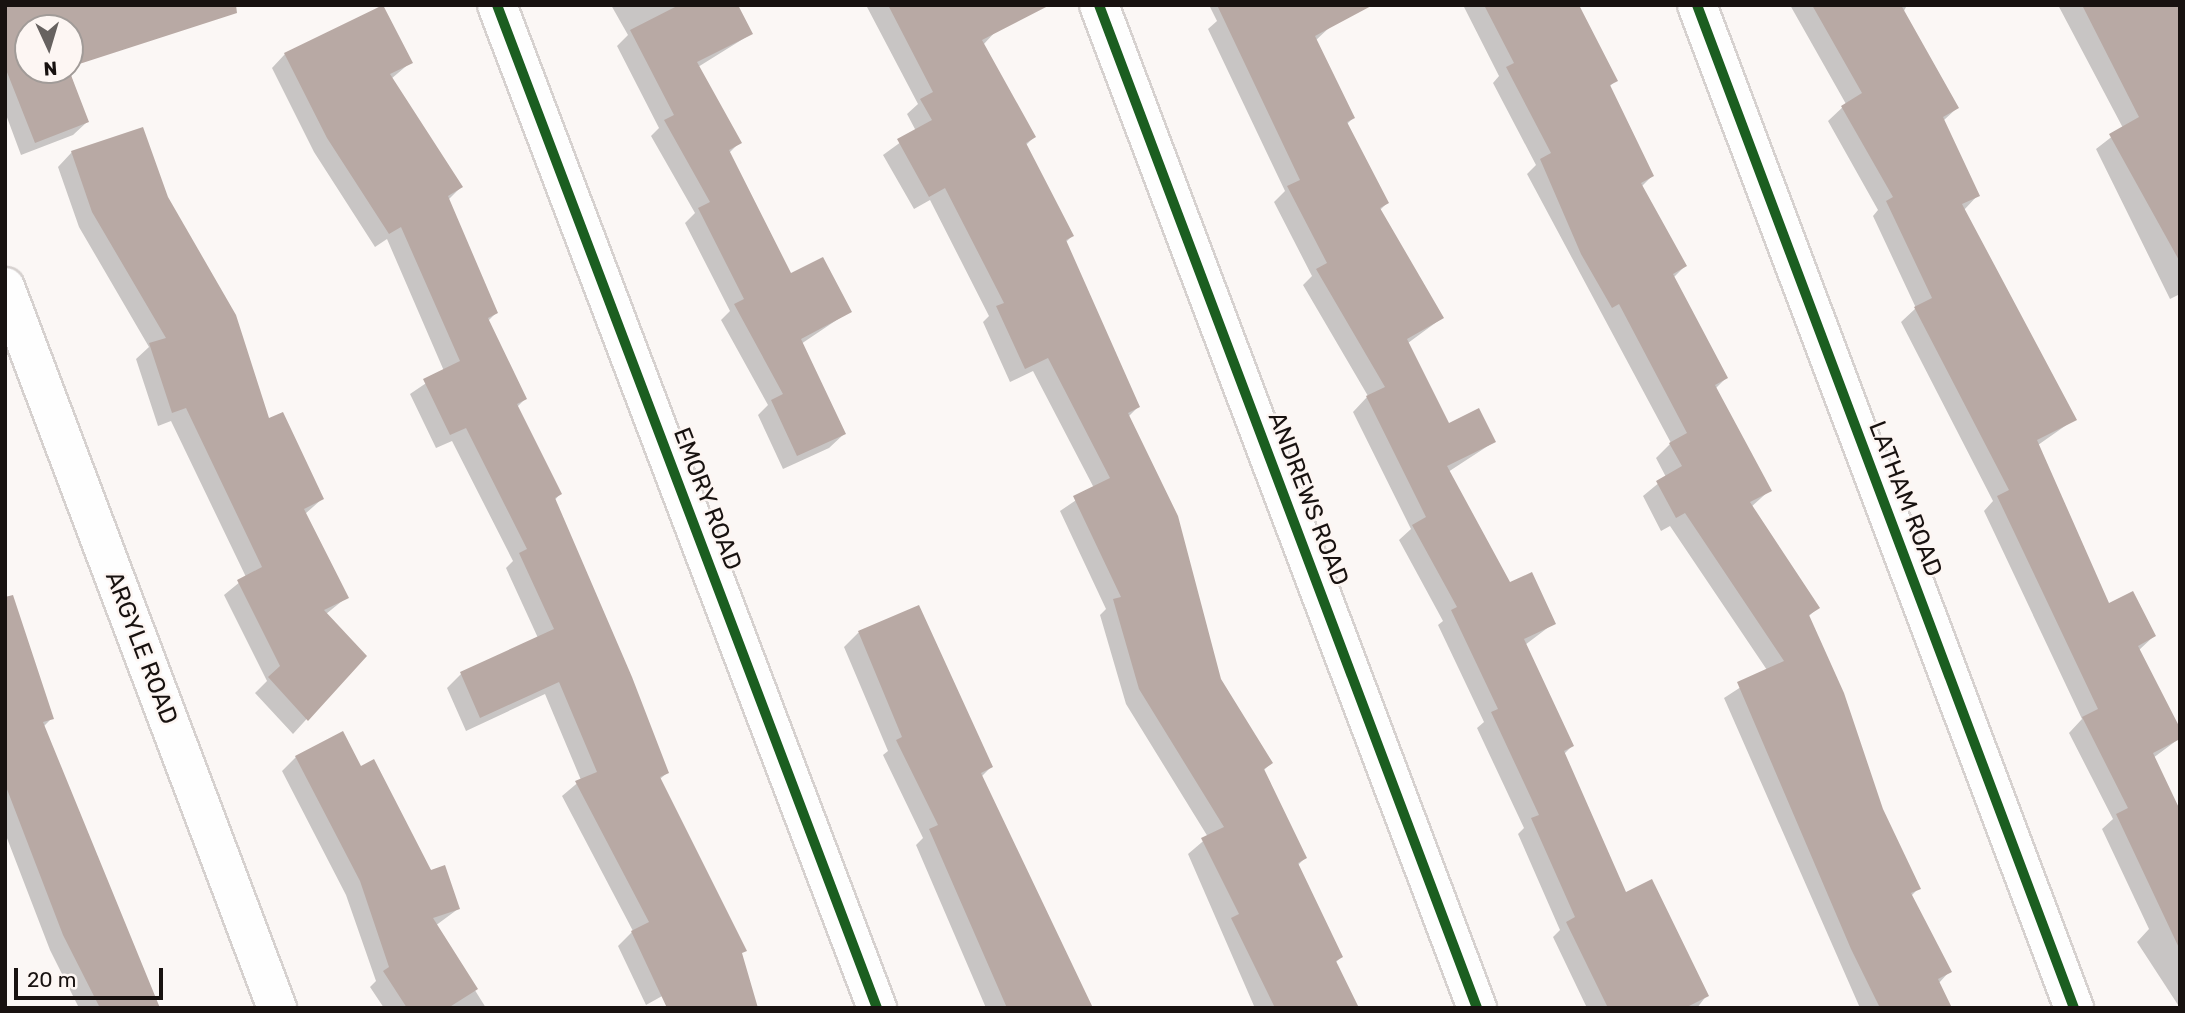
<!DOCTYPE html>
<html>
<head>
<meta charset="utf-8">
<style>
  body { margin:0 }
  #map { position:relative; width:2185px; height:1013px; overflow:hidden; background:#fbf7f5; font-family:Rubik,sans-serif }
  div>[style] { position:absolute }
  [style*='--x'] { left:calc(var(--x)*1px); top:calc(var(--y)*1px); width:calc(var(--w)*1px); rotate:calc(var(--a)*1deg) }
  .shadow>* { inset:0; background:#0003 }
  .building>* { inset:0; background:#b8a9a4 }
  .roads { filter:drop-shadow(2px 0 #d6d1cf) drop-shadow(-2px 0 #d6d1cf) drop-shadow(0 2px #d6d1cf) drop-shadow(0 -2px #d6d1cf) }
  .street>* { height:38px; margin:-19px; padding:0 19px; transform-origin:19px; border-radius:19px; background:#fefefe }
  .cycleway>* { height:10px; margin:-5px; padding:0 5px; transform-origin:5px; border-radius:5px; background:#1b5e20 }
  span { translate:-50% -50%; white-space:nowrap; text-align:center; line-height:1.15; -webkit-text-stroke:5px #fdf6f3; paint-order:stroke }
  .street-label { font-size:24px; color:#181210 }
  .frame { position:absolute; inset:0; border:7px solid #181210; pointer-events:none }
  .north { position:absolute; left:14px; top:14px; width:70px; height:70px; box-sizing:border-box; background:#fdf6f3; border:2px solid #a19b98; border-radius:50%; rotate:176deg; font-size:19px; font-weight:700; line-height:28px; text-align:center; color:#181210 }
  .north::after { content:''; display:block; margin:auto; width:24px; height:32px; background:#676260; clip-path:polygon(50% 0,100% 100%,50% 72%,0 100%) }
  .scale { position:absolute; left:14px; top:968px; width:149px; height:32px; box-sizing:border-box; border:4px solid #181210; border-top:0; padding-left:9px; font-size:21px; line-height:24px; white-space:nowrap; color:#181210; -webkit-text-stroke:5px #fdf6f3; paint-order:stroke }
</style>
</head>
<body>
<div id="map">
  <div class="shadow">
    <div style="clip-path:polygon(5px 5px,159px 5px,70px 49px,70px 28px,28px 28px,28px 70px,69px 70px,87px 122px,73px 135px,21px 155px,5px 112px)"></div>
    <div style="clip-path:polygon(611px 5px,736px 5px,751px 34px,698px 67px,740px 142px,729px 153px,791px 276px,850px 311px,801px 344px,844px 434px,829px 448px,783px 469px,758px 415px,768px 405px,721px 320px,730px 311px,685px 223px,695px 213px,651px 136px,659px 128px,617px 46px,628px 35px)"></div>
    <div style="clip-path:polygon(982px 5px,996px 31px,983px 45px,1034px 137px,1025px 146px,1072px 236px,1065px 243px,1138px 407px,1128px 417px,1220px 679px,1271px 763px,1263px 771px,1305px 858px,1297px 866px,1341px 957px,1335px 963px,1355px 1008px,1254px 1006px,1188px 854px,1208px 837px,1126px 704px,1100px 615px,1106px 609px,1060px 511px,1094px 488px,1033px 371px,1010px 382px,983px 322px,989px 316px,930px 200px,914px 209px,883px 155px,916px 131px,907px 114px,918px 104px,867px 7px)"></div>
    <div style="clip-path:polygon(1209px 5px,1320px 5px,1331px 26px,1315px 41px,1353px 118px,1347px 124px,1387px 203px,1380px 210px,1442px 318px,1408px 343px,1448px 426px,1494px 442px,1448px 472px,1509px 584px,1554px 623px,1525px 645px,1572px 746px,1563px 755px,1625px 895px,1707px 995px,1697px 1008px,1587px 1008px,1553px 937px,1560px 930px,1518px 834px,1524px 828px,1477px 728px,1484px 722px,1438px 625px,1443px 621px,1399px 540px,1411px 529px,1353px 412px,1368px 396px,1303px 285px,1312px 276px,1274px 202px,1285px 191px,1208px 29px,1217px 21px)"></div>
    <div style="clip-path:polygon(1463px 5px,1577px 5px,1616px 80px,1609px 87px,1652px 176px,1641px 187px,1685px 266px,1673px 278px,1726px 378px,1715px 389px,1770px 490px,1751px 507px,1818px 607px,1808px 617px,1881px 810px,1919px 888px,1911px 896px,1949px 972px,1938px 984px,1950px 1008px,1860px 1008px,1724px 698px,1767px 670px,1670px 526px,1661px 531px,1643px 496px,1666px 477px,1656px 458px,1671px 443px,1527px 174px,1536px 165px,1493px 83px,1499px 76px)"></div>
    <div style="clip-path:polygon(1790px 5px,1907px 5px,1903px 13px,1957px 108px,1943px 121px,1978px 195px,1964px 210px,2075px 419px,2038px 445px,2108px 606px,2154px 636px,2138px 651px,2180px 738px,2153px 758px,2180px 814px,2180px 1008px,2137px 942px,2149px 929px,2102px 829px,2113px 819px,2069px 733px,2082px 719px,1984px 511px,1993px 501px,1901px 322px,1916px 308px,1873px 216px,1878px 210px,1828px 121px,1846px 104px)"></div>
    <div style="clip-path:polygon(2058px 5px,2171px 5px,2180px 79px,2180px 294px,2170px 299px,2096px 149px,2123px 128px)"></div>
    <div style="clip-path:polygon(285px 54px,411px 62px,391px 79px,461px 187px,448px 200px,496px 313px,488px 321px,525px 399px,516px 408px,560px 494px,554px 501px,667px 773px,660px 779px,745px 950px,646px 1005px,618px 946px,633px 931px,562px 796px,581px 780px,545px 694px,466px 731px,447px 688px,461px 674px,538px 638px,506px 568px,513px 561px,452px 441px,436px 448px,410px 394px,444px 371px,387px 239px,375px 247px,314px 152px,272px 68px)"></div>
    <div style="clip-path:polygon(72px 152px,166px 198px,268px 420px,322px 499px,305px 514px,347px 597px,326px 614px,364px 656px,293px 734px,255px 693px,267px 681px,224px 595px,246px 577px,171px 421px,158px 426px,136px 359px,149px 347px,79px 227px,58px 167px)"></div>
    <div style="clip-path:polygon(918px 607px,991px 767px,981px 777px,1091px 1008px,986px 1008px,916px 845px,923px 838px,883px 755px,888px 751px,844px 647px,858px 633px)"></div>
    <div style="clip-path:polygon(5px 610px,52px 718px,43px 727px,158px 1008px,79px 1008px,50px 950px,5px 833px)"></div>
    <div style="clip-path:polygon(296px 757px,360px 768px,458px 909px,435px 926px,486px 1008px,384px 1008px,370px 987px,376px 981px,346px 895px,282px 771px)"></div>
  </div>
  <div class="building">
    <div style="clip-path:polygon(5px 5px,236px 5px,237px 13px,70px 67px,70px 28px,28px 28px,28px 70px,69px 70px,89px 122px,35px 143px,5px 67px)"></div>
    <div style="clip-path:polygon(383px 5px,413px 63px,390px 74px,463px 187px,448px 196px,498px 313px,488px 318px,527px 399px,517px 404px,562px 494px,555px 498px,632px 677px,669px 773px,660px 777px,747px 951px,742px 953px,758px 1008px,667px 1008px,631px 931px,649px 922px,575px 781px,597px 772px,559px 682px,480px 718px,460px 672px,554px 629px,519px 553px,527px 549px,466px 428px,450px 435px,423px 379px,460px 361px,401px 227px,389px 234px,327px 138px,284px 53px)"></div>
    <div style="clip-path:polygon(679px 5px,738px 5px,753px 34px,697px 62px,742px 143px,729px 150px,791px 273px,823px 257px,852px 312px,801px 339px,846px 434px,797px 456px,771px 400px,783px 394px,734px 304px,744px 299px,698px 208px,710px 202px,664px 120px,674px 115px,630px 30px)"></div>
    <div style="clip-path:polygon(888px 5px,1050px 5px,982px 40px,1036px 137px,1026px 143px,1074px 236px,1066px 240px,1140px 407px,1128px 413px,1178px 516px,1221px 679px,1273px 763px,1264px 769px,1307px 858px,1298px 863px,1343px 957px,1336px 961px,1359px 1008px,1275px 1008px,1231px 918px,1239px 914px,1201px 838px,1224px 827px,1139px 689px,1113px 599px,1121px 597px,1073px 496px,1110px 478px,1048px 358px,1025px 369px,996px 306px,1004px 303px,945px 188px,929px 197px,897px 139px,932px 120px,920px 99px,933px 92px)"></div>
    <div style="clip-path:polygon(1217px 5px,1373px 5px,1315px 36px,1355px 118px,1347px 122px,1389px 203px,1380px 208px,1444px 318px,1407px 339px,1449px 423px,1479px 408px,1496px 442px,1447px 466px,1510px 582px,1532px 572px,1556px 624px,1524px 639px,1574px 746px,1564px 751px,1626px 892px,1652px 879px,1709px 996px,1685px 1008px,1608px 1008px,1566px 922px,1575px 917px,1531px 818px,1539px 815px,1491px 712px,1498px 709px,1451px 610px,1457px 607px,1412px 525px,1426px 517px,1366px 396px,1385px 387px,1316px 269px,1327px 263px,1287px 186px,1300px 180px)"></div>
    <div style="clip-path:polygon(1484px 5px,1579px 5px,1618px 81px,1610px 85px,1654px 176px,1641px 183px,1687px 266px,1673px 274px,1728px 378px,1715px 385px,1772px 491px,1750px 502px,1820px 608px,1809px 615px,1844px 693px,1883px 809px,1921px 889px,1911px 893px,1952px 972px,1938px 979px,1952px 1008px,1880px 1008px,1851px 949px,1737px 682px,1784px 661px,1685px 513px,1676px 518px,1656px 481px,1682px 466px,1669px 443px,1687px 433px,1619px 304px,1612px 308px,1581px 254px,1540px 159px,1551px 153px,1506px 67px,1514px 63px)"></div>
    <div style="clip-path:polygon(1812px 5px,1901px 5px,1959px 108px,1943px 117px,1980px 196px,1962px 204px,2077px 420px,2037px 440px,2109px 603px,2133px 591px,2156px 636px,2138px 646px,2180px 728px,2180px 739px,2153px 753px,2180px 810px,2180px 950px,2116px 814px,2128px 808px,2082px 717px,2098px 709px,1997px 496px,2009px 490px,1914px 307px,1932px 298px,1886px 201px,1893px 197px,1841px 106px,1862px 93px)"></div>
    <div style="clip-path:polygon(2082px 5px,2180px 5px,2180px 262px,2109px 134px,2139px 117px)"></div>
    <div style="clip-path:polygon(143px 127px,168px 197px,236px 315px,269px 418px,283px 412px,324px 499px,304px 509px,349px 598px,324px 610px,367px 656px,308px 721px,268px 677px,280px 666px,237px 580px,262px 567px,186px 408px,172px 413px,149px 343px,166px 338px,92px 212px,71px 151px)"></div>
    <div style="clip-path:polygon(13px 595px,54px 719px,43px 722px,160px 1008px,100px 1008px,63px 935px,5px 784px,5px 597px)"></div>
    <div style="clip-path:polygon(919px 605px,993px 767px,981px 773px,1093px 1008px,1007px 1008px,929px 829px,938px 825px,896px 740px,902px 737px,858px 631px)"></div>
    <div style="clip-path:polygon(343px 731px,361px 766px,374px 759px,431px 870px,445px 865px,460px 909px,433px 918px,478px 989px,448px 1008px,407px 1008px,383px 971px,389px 967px,360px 881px,295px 756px)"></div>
  </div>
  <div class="roads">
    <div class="street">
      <div style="--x:497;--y:5;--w:1073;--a:69.25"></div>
      <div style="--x:1099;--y:5;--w:1072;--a:69.35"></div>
      <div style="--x:1697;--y:5;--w:1072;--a:69.4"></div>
      <div style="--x:5;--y:287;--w:771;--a:69.33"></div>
    </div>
  </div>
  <div class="cycleway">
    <div style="--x:497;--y:5;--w:1073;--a:69.25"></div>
    <div style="--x:1099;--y:5;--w:1072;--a:69.35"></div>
    <div style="--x:1697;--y:5;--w:1072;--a:69.4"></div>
  </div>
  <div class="street-label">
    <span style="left:707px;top:499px;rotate:69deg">EMORY ROAD</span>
    <span style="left:1308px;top:499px;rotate:69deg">ANDREWS ROAD</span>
    <span style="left:1905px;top:499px;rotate:69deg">LATHAM ROAD</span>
    <span style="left:141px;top:648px;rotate:69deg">ARGYLE ROAD</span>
  </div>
  <div class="frame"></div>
  <div class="north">N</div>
  <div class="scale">20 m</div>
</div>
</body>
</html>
